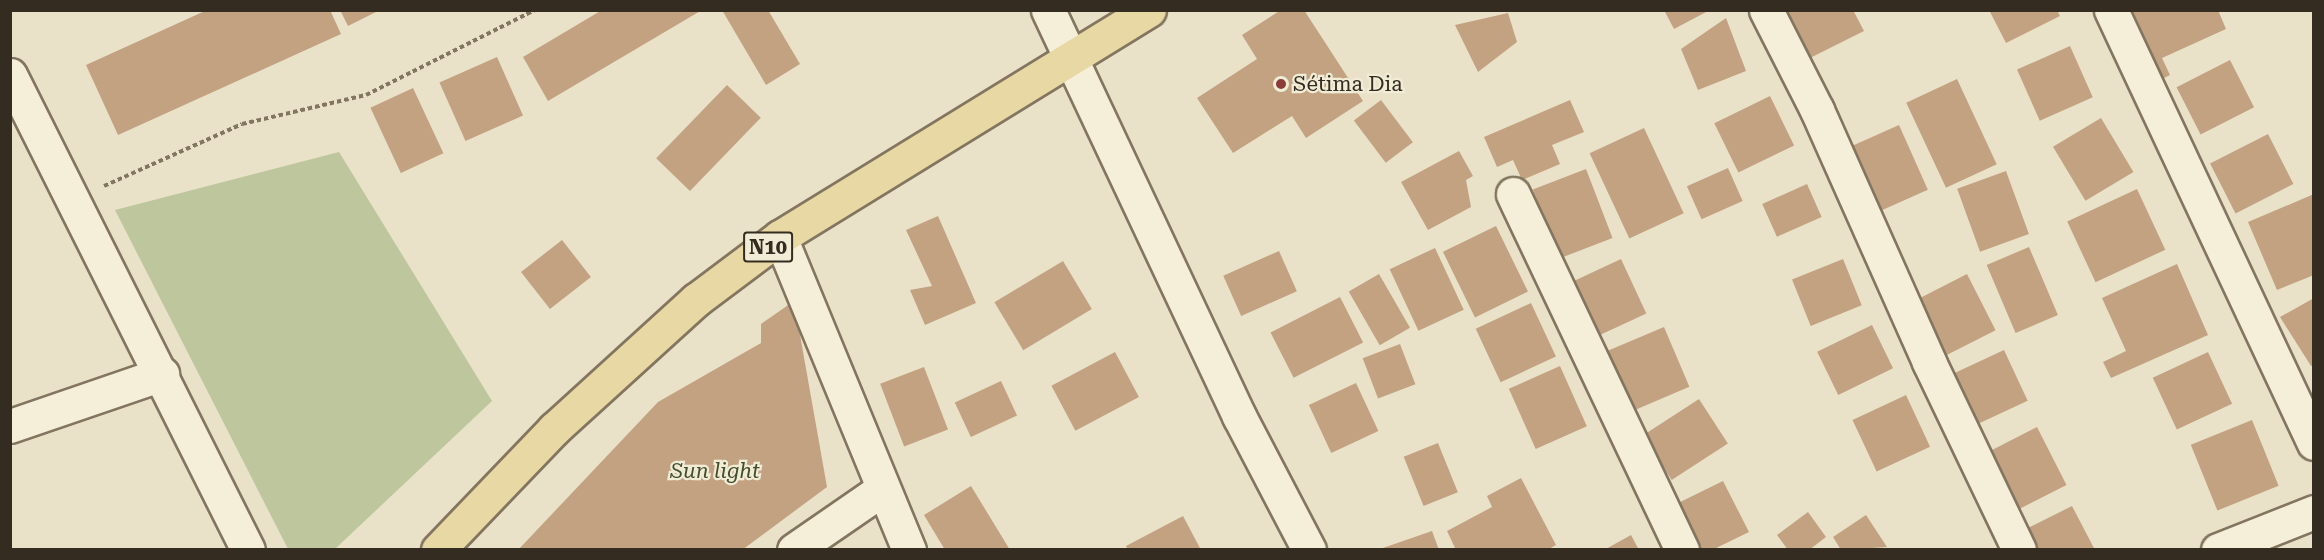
<!DOCTYPE html>
<html>
<head>
<meta charset="utf-8">
<style>
  body { margin:0 }
  #map { position:relative; width:2324px; height:560px; overflow:hidden; background:#e9e2c8; font-family:"Roboto Serif",serif }
  div>[style] { position:absolute }
  [style*='--x'] { left:calc(var(--x)*1px); top:calc(var(--y)*1px); width:calc(var(--w)*1px); rotate:calc(var(--a)*1deg) }
  .green>* { inset:0; background:#bec69d }
  .building>* { inset:0; background:#c3a282; transform-origin:0 0 }
  .path>* { height:4px; margin-top:-2px; transform-origin:0; background:repeating-linear-gradient(90deg,#83755f 0 4.5px,transparent 0 7.5px) }
  .roads { filter:drop-shadow(2px 0 #83755f) drop-shadow(-2px 0 #83755f) drop-shadow(0 2px #83755f) drop-shadow(0 -2px #83755f) }
  .minor>* { height:33px; margin:-16.5px; padding:0 16.5px; transform-origin:16.5px; border-radius:16.5px; background:#f5efda }
  .major>* { height:33px; margin:-16.5px; padding:0 16.5px; transform-origin:16.5px; border-radius:16.5px; background:#e8d8a4 }
  .dots>* { width:16px; height:16px; translate:-50% -50%; box-sizing:border-box; border:3px solid #f1ecd6; border-radius:50% }
  span { translate:-50% -50%; white-space:nowrap; text-align:center; line-height:1.15; -webkit-text-stroke:4.5px #f1ecd6; paint-order:stroke }
  .shield-label span { padding:2px 4px; background:#f1ecd6; border:2px solid; border-radius:4px; -webkit-text-stroke-width:0 }
  .shield-label { font-size:20px; color:#352c21; font-weight:700 }
  .poi-label { font-size:21px; color:#352c21 }
  .left { translate:0 -50%; text-align:left }
  .park-label { font-size:21px; color:#434f2a; font-style:italic }
  .frame { position:absolute; inset:0; border:12px solid #352c21; pointer-events:none }
</style>
</head>
<body>
<div id="map">
  <div class="green">
    <div style="clip-path:polygon(339px 152px,492px 401px,335px 549px,288px 549px,115px 210px)"></div>
  </div>
  <div class="building">
    <div style="clip-path:polygon(207px 10px,330px 10px,341px 34px,118px 135px,86px 65px)"></div>
    <div style="clip-path:polygon(340px 10px,380px 10px,348px 26px)"></div>
    <div style="clip-path:polygon(602px 10px,702px 10px,548px 101px,523px 57px)"></div>
    <div style="clip-path:polygon(722px 10px,768px 10px,800px 64px,766px 85px)"></div>
    <div style="clip-path:polygon(1281px 10px,1304px 10px,1363px 101px,1306px 138px,1292px 116px,1233px 153px,1197px 98px,1257px 59px,1242px 35px)"></div>
    <div style="clip-path:polygon(1664px 10px,1710px 10px,1674px 29px)"></div>
    <div style="clip-path:polygon(1775px 10px,1853px 10px,1864px 31px,1802px 62px)"></div>
    <div style="clip-path:polygon(1989px 10px,2057px 10px,2060px 16px,2006px 43px)"></div>
    <div style="clip-path:polygon(2135px 10px,2218px 10px,2226px 29px,2162px 58px,2170px 75px,2152px 84px,2121px 17px)"></div>
    <div style="clip-path:polygon(1508px 13px,1517px 42px,1478px 72px,1455px 25px)"></div>
    <div style="clip-path:polygon(1726px 18px,1746px 71px,1698px 90px,1681px 49px)"></div>
    <div style="left:2070px;top:46px;width:56px;height:58px;rotate:66deg"></div>
    <div style="left:497px;top:57px;width:64px;height:63px;rotate:66deg"></div>
    <div style="left:2230px;top:60px;width:53px;height:60px;rotate:63deg"></div>
    <div style="left:1957px;top:79px;width:94px;height:56px;rotate:65deg"></div>
    <div style="left:727px;top:85px;width:47px;height:102px;rotate:44deg"></div>
    <div style="left:413px;top:88px;width:72px;height:47px;rotate:65deg"></div>
    <div style="left:1770px;top:96px;width:55px;height:62px;rotate:64deg"></div>
    <div style="left:1381px;top:100px;width:53px;height:34px;rotate:53deg"></div>
    <div style="clip-path:polygon(1570px 100px,1584px 132px,1552px 145px,1560px 164px,1522px 180px,1513px 160px,1497px 167px,1484px 137px)"></div>
    <div style="left:2101px;top:118px;width:63px;height:56px;rotate:59deg"></div>
    <div style="left:1899px;top:125px;width:71px;height:59px;rotate:66deg"></div>
    <div style="left:1644px;top:128px;width:94px;height:60px;rotate:65deg"></div>
    <div style="left:2268px;top:134px;width:56px;height:65px;rotate:63deg"></div>
    <div style="clip-path:polygon(1459px 151px,1473px 176px,1466px 180px,1471px 207px,1428px 230px,1401px 182px)"></div>
    <div style="left:1728px;top:168px;width:36px;height:45px;rotate:66deg"></div>
    <div style="left:1586px;top:169px;width:74px;height:57px;rotate:69deg"></div>
    <div style="left:2006px;top:171px;width:67px;height:52px;rotate:70deg"></div>
    <div style="left:1807px;top:184px;width:36px;height:49px;rotate:66deg"></div>
    <div style="left:2137px;top:189px;width:67px;height:77px;rotate:65deg"></div>
    <div style="clip-path:polygon(2314px 194px,2314px 275px,2277px 290px,2248px 222px)"></div>
    <div style="clip-path:polygon(938px 216px,976px 303px,925px 325px,910px 290px,932px 286px,906px 230px)"></div>
    <div style="left:1496px;top:226px;width:73px;height:59px;rotate:64deg"></div>
    <div style="left:562px;top:240px;width:47px;height:52px;rotate:52deg"></div>
    <div style="left:2029px;top:247px;width:74px;height:46px;rotate:67deg"></div>
    <div style="left:1435px;top:248px;width:68px;height:50px;rotate:65deg"></div>
    <div style="left:1279px;top:251px;width:44px;height:61px;rotate:66deg"></div>
    <div style="left:1621px;top:259px;width:60px;height:62px;rotate:65deg"></div>
    <div style="left:1843px;top:259px;width:50px;height:55px;rotate:68deg"></div>
    <div style="left:1063px;top:261px;width:56px;height:80px;rotate:59deg"></div>
    <div style="clip-path:polygon(2177px 264px,2208px 335px,2111px 378px,2103px 362px,2126px 351px,2102px 298px)"></div>
    <div style="left:1379px;top:274px;width:62px;height:35px;rotate:60deg"></div>
    <div style="left:1967px;top:274px;width:63px;height:62px;rotate:63deg"></div>
    <div style="left:1340px;top:297px;width:51px;height:78px;rotate:63deg"></div>
    <div style="clip-path:polygon(2314px 298px,2314px 365px,2311px 366px,2280px 317px)"></div>
    <div style="clip-path:polygon(794px 301px,827px 487px,742px 550px,518px 550px,658px 402px,761px 343px,761px 324px)"></div>
    <div style="left:1531px;top:303px;width:59px;height:61px;rotate:65deg"></div>
    <div style="left:1872px;top:325px;width:48px;height:61px;rotate:64deg"></div>
    <div style="left:1664px;top:327px;width:65px;height:63px;rotate:67deg"></div>
    <div style="left:1400px;top:344px;width:43px;height:40px;rotate:69deg"></div>
    <div style="left:2004px;top:350px;width:56px;height:61px;rotate:65deg"></div>
    <div style="left:1115px;top:352px;width:51px;height:72px;rotate:62deg"></div>
    <div style="left:2208px;top:352px;width:57px;height:61px;rotate:65deg"></div>
    <div style="left:1560px;top:366px;width:66px;height:56px;rotate:66deg"></div>
    <div style="left:924px;top:367px;width:67px;height:47px;rotate:69deg"></div>
    <div style="left:1001px;top:381px;width:38px;height:51px;rotate:65deg"></div>
    <div style="left:1356px;top:383px;width:53px;height:52px;rotate:65deg"></div>
    <div style="left:1906px;top:395px;width:57px;height:59px;rotate:65deg"></div>
    <div style="left:1699px;top:399px;width:53px;height:67px;rotate:57deg"></div>
    <div style="left:2252px;top:420px;width:71px;height:66px;rotate:68deg"></div>
    <div style="left:2037px;top:427px;width:65px;height:57px;rotate:63deg"></div>
    <div style="left:1438px;top:443px;width:53px;height:37px;rotate:68deg"></div>
    <div style="clip-path:polygon(1521px 478px,1556px 545px,1547px 550px,1456px 550px,1447px 531px,1492px 507px,1487px 496px)"></div>
    <div style="clip-path:polygon(1723px 481px,1749px 532px,1712px 550px,1691px 550px,1670px 507px)"></div>
    <div style="clip-path:polygon(971px 486px,1010px 550px,945px 550px,924px 515px)"></div>
    <div style="clip-path:polygon(2072px 506px,2095px 550px,2029px 550px,2020px 532px)"></div>
    <div style="clip-path:polygon(1808px 512px,1826px 537px,1809px 550px,1788px 550px,1777px 535px)"></div>
    <div style="clip-path:polygon(1866px 515px,1887px 547px,1841px 550px,1833px 537px)"></div>
    <div style="clip-path:polygon(1183px 516px,1201px 550px,1128px 550px,1126px 546px)"></div>
    <div style="clip-path:polygon(1432px 531px,1439px 550px,1380px 550px,1380px 549px)"></div>
    <div style="clip-path:polygon(1631px 535px,1639px 550px,1604px 550px)"></div>
  </div>
  <div class="path">
    <div style="--x:104;--y:186;--w:151;--a:-24.2"></div>
    <div style="--x:242;--y:124;--w:127;--a:-13.2"></div>
    <div style="--x:366;--y:95;--w:189;--a:-26.7"></div>
  </div>
  <div class="roads">
    <div class="minor">
      <div style="--x:1048;--y:10;--w:449;--a:64.8"></div>
      <div style="--x:1239;--y:416;--w:151;--a:62.4"></div>
      <div style="--x:1766;--y:10;--w:112;--a:63"></div>
      <div style="--x:1817;--y:110;--w:276;--a:66"></div>
      <div style="--x:1929;--y:362;--w:208;--a:64.4"></div>
      <div style="--x:2111;--y:10;--w:478;--a:64.9"></div>
      <div style="--x:10;--y:75;--w:531;--a:63.39"></div>
      <div style="--x:1513;--y:194;--w:394;--a:64.6"></div>
      <div style="--x:780;--y:237;--w:339;--a:67.6"></div>
      <div style="--x:10;--y:426;--w:161;--a:-18.9"></div>
      <div style="--x:794;--y:550;--w:106;--a:-34.6"></div>
      <div style="--x:2218;--y:550;--w:103;--a:-21.6"></div>
    </div>
    <div class="major">
      <div style="--x:438;--y:550;--w:168;--a:-46.2"></div>
      <div style="--x:554;--y:429;--w:192;--a:-42.3"></div>
      <div style="--x:696;--y:300;--w:105;--a:-36.9"></div>
      <div style="--x:780;--y:237;--w:433;--a:-31.6"></div>
    </div>
  </div>
  <div class="dots">
    <div style="left:1281px;top:84px;background:#8b3c36"></div>
  </div>
  <div class="shield-label">
    <span style="left:768px;top:247px">N10</span>
  </div>
  <div class="poi-label">
    <span class="left" style="left:1293px;top:84px">Sétima Dia</span>
  </div>
  <div class="park-label">
    <span style="left:715px;top:471px">Sun light</span>
  </div>
  <div class="frame"></div>
</div>
</body>
</html>
